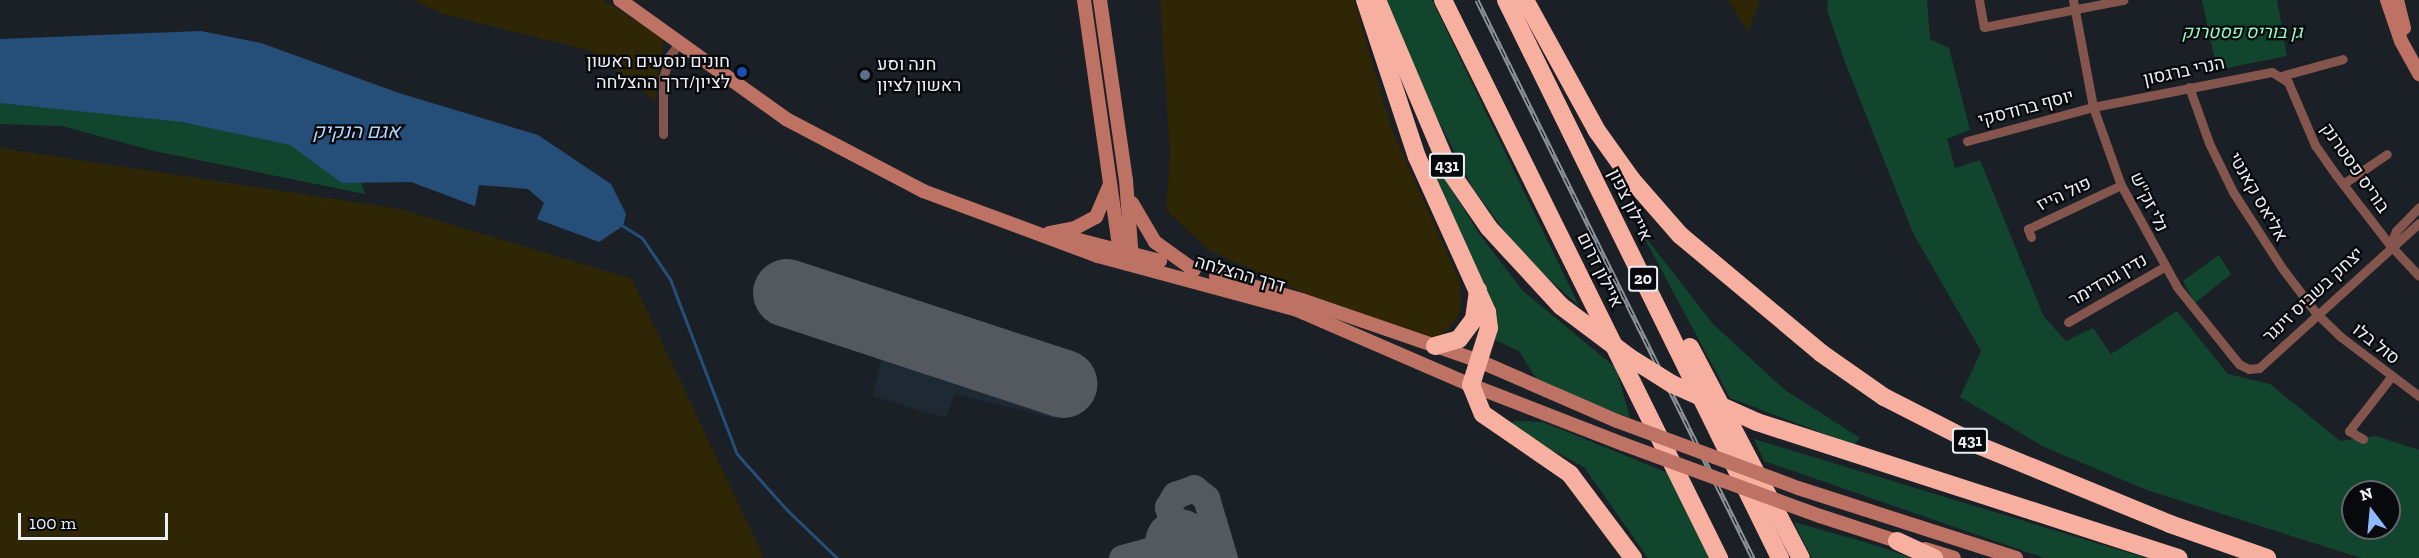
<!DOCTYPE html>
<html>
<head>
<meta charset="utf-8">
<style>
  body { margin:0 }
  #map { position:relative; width:2419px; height:558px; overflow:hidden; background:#1a2026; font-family:"Zilla Slab",Heebo,serif }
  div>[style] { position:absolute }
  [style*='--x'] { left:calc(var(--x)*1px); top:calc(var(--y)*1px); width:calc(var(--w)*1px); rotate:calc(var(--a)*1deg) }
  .built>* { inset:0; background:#1f2934 }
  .green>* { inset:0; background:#11452e }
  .sand>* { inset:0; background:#2e2604 }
  .water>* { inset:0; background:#254e79 }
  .stream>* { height:3px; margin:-1.5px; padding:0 1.5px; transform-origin:1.5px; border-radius:1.5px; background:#254e79 }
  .taxiway>* { height:27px; margin:-13.5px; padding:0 13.5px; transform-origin:13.5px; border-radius:13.5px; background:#54595f }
  .runway>* { height:68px; margin:-34px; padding:0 34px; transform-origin:34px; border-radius:34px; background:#54595f }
  .street>* { height:9px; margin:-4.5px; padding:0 4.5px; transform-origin:4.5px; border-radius:4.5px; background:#84554c }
  .secondary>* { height:14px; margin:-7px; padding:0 7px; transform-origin:7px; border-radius:7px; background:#be7264 }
  .highway>* { height:18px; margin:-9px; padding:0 9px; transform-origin:9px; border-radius:9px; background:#f7afa0 }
  .rail>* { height:5px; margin-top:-2.5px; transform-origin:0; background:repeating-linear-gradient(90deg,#07090c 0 9px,#8d9298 0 18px); box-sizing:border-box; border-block:2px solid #8d9298 }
  .secondary-bridge>* { height:14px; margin:-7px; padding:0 7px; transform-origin:7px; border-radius:7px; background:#be7264 }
  .highway-bridge>* { height:18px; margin:-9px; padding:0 9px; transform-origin:9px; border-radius:9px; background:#f7afa0 }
  .dots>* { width:16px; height:16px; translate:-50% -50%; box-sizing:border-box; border:3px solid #07090c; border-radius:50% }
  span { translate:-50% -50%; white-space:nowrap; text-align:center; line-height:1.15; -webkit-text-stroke:4.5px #07090c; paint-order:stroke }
  .shield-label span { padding:2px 4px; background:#07090c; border:2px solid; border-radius:4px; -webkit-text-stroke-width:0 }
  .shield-label { font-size:16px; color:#ebeff4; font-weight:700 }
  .park-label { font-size:18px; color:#98fac8; font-style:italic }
  .poi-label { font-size:18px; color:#ebeff4 }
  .right { translate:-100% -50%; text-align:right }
  .left { translate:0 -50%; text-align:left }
  .street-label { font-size:18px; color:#ebeff4 }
  .water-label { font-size:20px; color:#add2fb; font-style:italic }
  .north { position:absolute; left:2341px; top:480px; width:60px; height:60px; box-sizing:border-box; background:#07090c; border:2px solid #626569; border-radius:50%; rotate:344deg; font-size:16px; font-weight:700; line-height:24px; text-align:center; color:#ebeff4 }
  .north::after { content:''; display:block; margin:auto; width:21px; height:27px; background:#8eb9fd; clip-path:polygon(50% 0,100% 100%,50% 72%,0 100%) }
  .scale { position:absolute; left:18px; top:513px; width:150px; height:27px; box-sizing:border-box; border:3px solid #ebeff4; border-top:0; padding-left:8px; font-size:18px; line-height:21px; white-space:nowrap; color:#ebeff4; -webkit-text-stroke:4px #07090c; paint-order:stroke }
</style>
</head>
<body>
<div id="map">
  <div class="built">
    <div style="clip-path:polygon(886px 340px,1065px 393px,1054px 418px,955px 394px,946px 418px,873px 396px)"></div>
  </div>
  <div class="green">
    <div style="clip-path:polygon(1386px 0,1432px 0,1579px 306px,1522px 255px,1472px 187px,1417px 78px)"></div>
    <div style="clip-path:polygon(evenodd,1828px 0,1927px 0,1930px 39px,1949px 48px,1970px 130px,1947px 139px,1955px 168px,1980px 160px,2044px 317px,2066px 341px,2093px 328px,2111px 354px,2177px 311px,2228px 374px,2270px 384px,2340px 441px,2376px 436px,2419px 450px,2419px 558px,2361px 558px,2147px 490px,2044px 447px,1960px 397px,1981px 351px,1913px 233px,1845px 62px,1827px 10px,1828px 0,2353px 492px,2389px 492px,2389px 528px,2353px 528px,2353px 492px)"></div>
    <div style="clip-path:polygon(2202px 0,2277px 0,2287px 56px,2217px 70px)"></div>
    <div style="clip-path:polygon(0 90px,122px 104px,354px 160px,365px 194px,154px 151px,62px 126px,0 124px)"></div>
    <div style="clip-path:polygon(1439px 170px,1478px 232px,1522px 290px,1616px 368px,1630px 418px,1548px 387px,1536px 378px,1519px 351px,1495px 340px,1434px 178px)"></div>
    <div style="clip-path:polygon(1640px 230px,1713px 324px,1785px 390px,1860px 438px,1854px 445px,1730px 398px)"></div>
    <div style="clip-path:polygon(2219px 255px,2231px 274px,2195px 303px,2183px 281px)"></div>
    <div style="clip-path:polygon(1515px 421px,1543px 422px,1668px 473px,1710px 558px,1648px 558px,1584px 467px,1505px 425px)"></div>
    <div style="clip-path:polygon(1754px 439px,2146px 558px,2044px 558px,1764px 461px)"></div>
    <div style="clip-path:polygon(1794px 522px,1868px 543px,1913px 558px,1812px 558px)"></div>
  </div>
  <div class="sand">
    <div style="clip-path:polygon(414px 0,603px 0,664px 38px,655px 101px,592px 51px,442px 14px)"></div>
    <div style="clip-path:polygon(1160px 0,1354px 0,1392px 130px,1460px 282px,1461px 311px,1448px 330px,1430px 340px,1304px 293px,1209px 250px,1166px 210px,1170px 153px)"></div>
    <div style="clip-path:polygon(1728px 0,1760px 0,1748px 32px)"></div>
    <div style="clip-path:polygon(0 148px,400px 209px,632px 279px,764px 558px,0 558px)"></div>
  </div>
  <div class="water">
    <div style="clip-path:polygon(201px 31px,261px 43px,399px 93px,538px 135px,611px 184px,626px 214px,623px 226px,599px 242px,537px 219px,544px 203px,528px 189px,479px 185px,475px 206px,411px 182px,342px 183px,290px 145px,182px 122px,0 103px,0 39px)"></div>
  </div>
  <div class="stream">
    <div style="--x:623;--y:226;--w:22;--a:32"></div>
    <div style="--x:642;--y:238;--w:50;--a:55.7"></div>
    <div style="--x:670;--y:279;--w:187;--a:69.1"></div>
    <div style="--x:737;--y:454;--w:75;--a:48.2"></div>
    <div style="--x:787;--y:510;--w:69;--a:43.8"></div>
  </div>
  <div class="taxiway">
    <div style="--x:1179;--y:543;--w:38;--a:-107"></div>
    <div style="--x:1168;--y:507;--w:14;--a:-60"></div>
    <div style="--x:1175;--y:495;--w:20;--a:-20"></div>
    <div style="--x:1194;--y:488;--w:16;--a:40"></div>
    <div style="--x:1206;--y:498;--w:63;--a:73.3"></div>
    <div style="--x:1122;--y:558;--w:27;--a:-15"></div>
    <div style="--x:1148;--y:551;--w:19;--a:21"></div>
  </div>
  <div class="runway">
    <div style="--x:787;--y:293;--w:291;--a:18.2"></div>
    <div style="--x:1179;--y:543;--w:16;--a:75"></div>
  </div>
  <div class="street">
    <div style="--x:1979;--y:0;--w:27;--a:80"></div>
    <div style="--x:1984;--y:27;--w:142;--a:-11"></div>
    <div style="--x:2073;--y:0;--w:109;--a:79.4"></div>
    <div style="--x:2093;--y:107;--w:83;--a:70.3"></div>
    <div style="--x:2121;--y:185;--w:116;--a:61.2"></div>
    <div style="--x:2177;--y:287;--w:99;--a:51.2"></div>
    <div style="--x:2239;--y:364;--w:11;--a:27"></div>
    <div style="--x:2249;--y:369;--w:10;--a:-6"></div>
    <div style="--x:2259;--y:368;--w:216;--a:-42.2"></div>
    <div style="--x:2281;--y:76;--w:64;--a:-15.3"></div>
    <div style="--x:2189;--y:87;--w:59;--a:70.3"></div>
    <div style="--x:2209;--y:143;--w:55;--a:63.9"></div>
    <div style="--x:2233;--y:192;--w:90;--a:57.2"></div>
    <div style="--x:2282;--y:268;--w:56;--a:52.9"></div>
    <div style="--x:2316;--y:313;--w:35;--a:44"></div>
    <div style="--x:2341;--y:337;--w:98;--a:37.1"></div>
    <div style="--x:663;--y:134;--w:56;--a:-90"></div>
    <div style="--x:663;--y:78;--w:24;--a:-73"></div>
    <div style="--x:670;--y:55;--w:18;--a:-52"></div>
    <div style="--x:1967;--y:141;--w:131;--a:-15.1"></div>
    <div style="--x:2093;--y:107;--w:182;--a:-11.1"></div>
    <div style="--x:2272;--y:72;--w:19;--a:32"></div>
    <div style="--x:2288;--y:82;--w:69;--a:66.8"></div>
    <div style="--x:2315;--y:145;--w:37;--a:55"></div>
    <div style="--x:2336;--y:175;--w:88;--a:52.4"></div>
    <div style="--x:2390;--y:245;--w:42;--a:46.9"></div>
    <div style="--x:2343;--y:184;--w:53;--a:-34.3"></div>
    <div style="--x:2031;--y:237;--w:9;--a:-111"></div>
    <div style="--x:2028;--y:229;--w:103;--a:-25.3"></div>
    <div style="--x:2390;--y:245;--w:15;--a:-67"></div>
    <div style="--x:2396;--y:231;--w:33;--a:-46"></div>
    <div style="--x:2068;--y:322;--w:111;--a:-29.8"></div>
    <div style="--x:2363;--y:439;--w:16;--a:-150"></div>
    <div style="--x:2349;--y:431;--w:68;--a:-52.1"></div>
  </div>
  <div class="secondary">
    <div style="--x:620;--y:0;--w:204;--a:35.6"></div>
    <div style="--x:786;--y:119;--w:155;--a:27.7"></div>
    <div style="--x:923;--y:191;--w:187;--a:20.4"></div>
    <div style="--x:1098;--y:256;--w:204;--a:15.1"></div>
    <div style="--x:1295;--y:309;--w:192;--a:23.4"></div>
    <div style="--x:1471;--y:385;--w:163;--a:21.2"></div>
    <div style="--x:1084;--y:0;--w:262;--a:81.9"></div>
    <div style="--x:1100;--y:0;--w:182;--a:81.8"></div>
    <div style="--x:1126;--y:180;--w:80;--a:85.7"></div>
    <div style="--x:2387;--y:0;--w:43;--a:71.1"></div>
    <div style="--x:2401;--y:41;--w:38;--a:61"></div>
    <div style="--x:2397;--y:0;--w:29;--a:76"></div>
    <div style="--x:1132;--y:203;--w:45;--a:59.5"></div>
    <div style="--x:1155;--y:242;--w:48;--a:35.7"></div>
    <div style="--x:1049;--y:233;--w:26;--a:-11"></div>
    <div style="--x:1075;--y:228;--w:24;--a:-28"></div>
    <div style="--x:1096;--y:217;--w:34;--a:-67"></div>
    <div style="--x:1071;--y:238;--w:92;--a:14.5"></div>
    <div style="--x:1216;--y:276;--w:89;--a:15.6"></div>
    <div style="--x:1302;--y:300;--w:187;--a:19"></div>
    <div style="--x:1479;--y:361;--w:150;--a:23.5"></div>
    <div style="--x:1798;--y:488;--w:229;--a:17.8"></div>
    <div style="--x:1820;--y:516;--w:90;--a:18"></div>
    <div style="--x:1925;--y:549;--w:30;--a:17"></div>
  </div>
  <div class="highway">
    <div style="--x:1365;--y:0;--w:165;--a:71.7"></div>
    <div style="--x:1417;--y:157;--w:170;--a:65.7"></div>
    <div style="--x:1487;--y:312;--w:16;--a:83"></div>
    <div style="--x:1489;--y:328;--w:60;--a:107.5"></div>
    <div style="--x:1471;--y:385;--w:31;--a:68"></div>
    <div style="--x:1483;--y:414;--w:106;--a:34.6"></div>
    <div style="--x:1570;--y:474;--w:105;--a:53.1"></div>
    <div style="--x:1377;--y:0;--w:185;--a:67"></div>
    <div style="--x:1449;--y:170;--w:70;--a:55.4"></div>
    <div style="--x:1489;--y:228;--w:106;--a:47.3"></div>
    <div style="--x:1443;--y:0;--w:623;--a:63.68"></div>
    <div style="--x:1506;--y:0;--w:622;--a:63.85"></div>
    <div style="--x:1525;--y:0;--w:149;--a:61.2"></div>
    <div style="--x:1597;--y:131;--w:60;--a:54.5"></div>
    <div style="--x:1632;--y:180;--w:73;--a:48.9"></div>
    <div style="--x:1680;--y:235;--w:184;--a:39.9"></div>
    <div style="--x:1821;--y:353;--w:77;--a:34.9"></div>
    <div style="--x:1884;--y:397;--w:108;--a:27"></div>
    <div style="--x:1980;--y:446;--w:205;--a:22.3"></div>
    <div style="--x:2170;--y:524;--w:103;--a:19.3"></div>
    <div style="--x:1435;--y:346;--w:25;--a:-16"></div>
    <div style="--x:1459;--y:339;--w:25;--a:-53"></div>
    <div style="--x:1474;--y:319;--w:29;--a:-82"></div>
    <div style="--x:1690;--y:347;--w:238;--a:62.3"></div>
    <div style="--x:1757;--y:422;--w:443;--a:17.9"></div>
    <div style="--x:1897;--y:541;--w:41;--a:24.7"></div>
  </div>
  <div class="rail">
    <div style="--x:1477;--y:0;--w:623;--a:63.68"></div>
  </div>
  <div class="secondary-bridge">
    <div style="--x:1617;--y:421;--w:193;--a:20.3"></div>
    <div style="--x:1623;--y:444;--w:210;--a:20.1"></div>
  </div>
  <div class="highway-bridge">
    <div style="--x:1561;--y:306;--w:85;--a:36.9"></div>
    <div style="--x:1629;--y:357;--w:51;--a:32.1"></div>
    <div style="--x:1672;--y:384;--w:93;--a:24.1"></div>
  </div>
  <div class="dots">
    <div style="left:742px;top:72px;background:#1a4fb4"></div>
    <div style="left:865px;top:75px;background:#5c6f8a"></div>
  </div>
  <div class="shield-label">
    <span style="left:1447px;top:166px">431</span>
    <span style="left:1643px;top:279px">20</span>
    <span style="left:1970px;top:441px">431</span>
  </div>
  <div class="park-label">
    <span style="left:2242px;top:32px">גן בוריס פסטרנק</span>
  </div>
  <div class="poi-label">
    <span class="right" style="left:730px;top:72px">חונים נוסעים ראשון<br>לציון/דרך ההצלחה</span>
    <span class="left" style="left:877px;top:75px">חנה וסע<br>ראשון לציון</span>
  </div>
  <div class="street-label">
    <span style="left:2184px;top:71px;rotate:-12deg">הנרי ברגסון</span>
    <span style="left:2026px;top:108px;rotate:-15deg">יוסף ברודסקי</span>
    <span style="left:2355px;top:168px;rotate:55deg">בוריס פסטרנק</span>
    <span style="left:2064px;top:194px;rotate:-25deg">פול הייז</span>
    <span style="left:2258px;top:197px;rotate:60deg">אליאס קאנטי</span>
    <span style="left:2149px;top:202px;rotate:64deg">נלי זק"ש</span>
    <span style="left:1630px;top:205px;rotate:64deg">איילון צפון</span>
    <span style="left:1600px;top:270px;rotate:64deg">איילון דרום</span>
    <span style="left:1240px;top:274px;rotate:16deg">דרך ההצלחה</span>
    <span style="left:2108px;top:280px;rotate:-30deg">נדין גורדימר</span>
    <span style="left:2313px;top:295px;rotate:-43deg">יצחק בשביס זינגר</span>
    <span style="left:2376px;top:344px;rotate:38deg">סול בלו</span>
  </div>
  <div class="water-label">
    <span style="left:356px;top:131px">אגם הנקיק</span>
  </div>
  <div class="north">N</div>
  <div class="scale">100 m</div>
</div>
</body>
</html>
